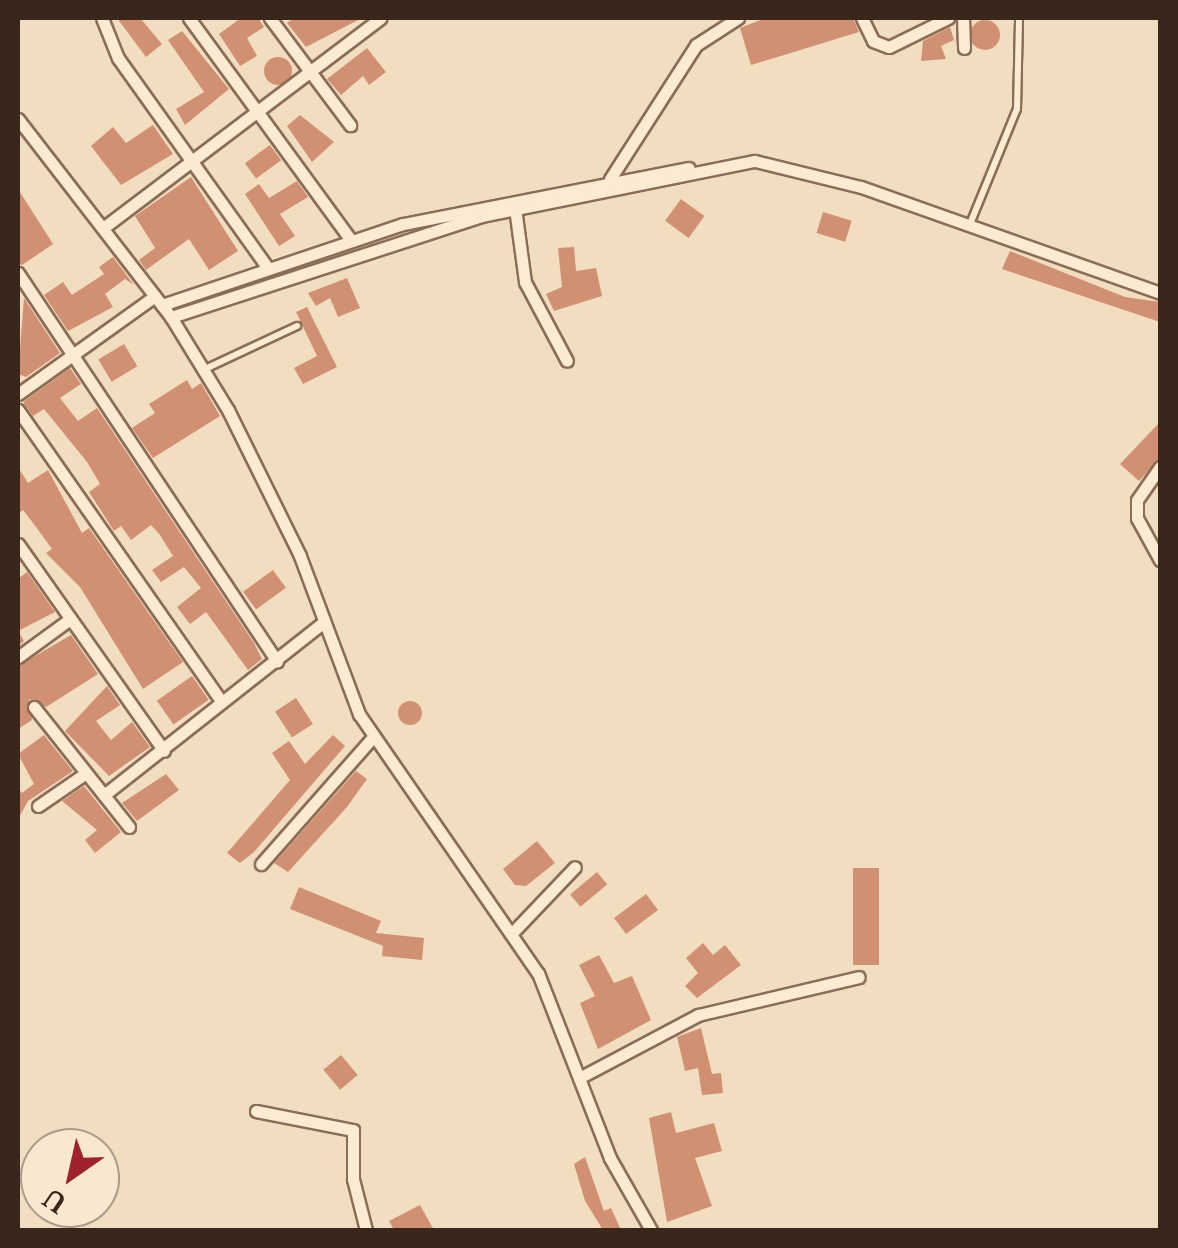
<!DOCTYPE html>
<html>
<head>
<meta charset="utf-8">
<style>
  body { margin:0 }
  #map { position:relative; width:1178px; height:1248px; overflow:hidden; background:#f1ddc0; font-family:"PT Serif",serif }
  div>[style] { position:absolute }
  [style*='--x'] { left:calc(var(--x)*1px); top:calc(var(--y)*1px); width:calc(var(--w)*1px); rotate:calc(var(--a)*1deg) }
  .building>* { inset:0; background:#d29073; transform-origin:0 0 }
  .round { border-radius:50% }
  .roads { filter:drop-shadow(2px 0 #8b6d56) drop-shadow(-2px 0 #8b6d56) drop-shadow(0 2px #8b6d56) drop-shadow(0 -2px #8b6d56) }
  .lane>* { height:6px; margin:-3px; padding:0 3px; transform-origin:3px; border-radius:3px; background:#fbebd3 }
  .street>* { height:11px; margin:-5.5px; padding:0 5.5px; transform-origin:5.5px; border-radius:5.5px; background:#fbebd3 }
  span { translate:-50% -50%; white-space:nowrap; text-align:center; line-height:1.15; -webkit-text-stroke:9px #f8e8d0; paint-order:stroke }
  .frame { position:absolute; inset:0; border:20px solid #3a271c; pointer-events:none }
  .north { position:absolute; left:20px; top:1128px; width:100px; height:100px; box-sizing:border-box; background:#f8e8d0; border:2px solid #ac9b88; border-radius:50%; rotate:214deg; font-size:28px; font-weight:700; line-height:40px; text-align:center; color:#3a271c }
  .north::after { content:''; display:block; margin:auto; width:35px; height:45px; background:#9f2230; clip-path:polygon(50% 0,100% 100%,50% 72%,0 100%) }
</style>
</head>
<body>
<div id="map">
  <div class="building">
    <div style="clip-path:polygon(117px 18px,140px 18px,162px 44px,146px 57px)"></div>
    <div style="clip-path:polygon(241px 18px,258px 18px,264px 27px,247px 38px,257px 56px,240px 66px,219px 34px)"></div>
    <div style="clip-path:polygon(294px 18px,362px 18px,306px 47px,287px 23px)"></div>
    <div style="clip-path:polygon(766px 18px,853px 18px,859px 32px,751px 65px,740px 28px)"></div>
    <div class="round" style="left:970px;top:20px;width:30px;height:30px"></div>
    <div style="clip-path:polygon(950px 27px,954px 40px,941px 46px,946px 59px,921px 61px,923px 41px)"></div>
    <div style="clip-path:polygon(182px 31px,229px 89px,185px 125px,176px 109px,204px 92px,168px 40px)"></div>
    <div style="clip-path:polygon(367px 48px,386px 72px,369px 85px,363px 76px,341px 95px,327px 79px)"></div>
    <div class="round" style="left:264px;top:57px;width:28px;height:28px"></div>
    <div style="clip-path:polygon(300px 115px,334px 142px,312px 162px,287px 126px)"></div>
    <div style="clip-path:polygon(153px 125px,173px 154px,121px 185px,91px 146px,113px 127px,126px 143px)"></div>
    <div style="left:270px;top:145px;width:19px;height:31px;rotate:54deg"></div>
    <div style="clip-path:polygon(191px 177px,238px 251px,209px 270px,189px 239px,146px 270px,139px 260px,155px 248px,135px 216px)"></div>
    <div style="clip-path:polygon(297px 181px,308px 197px,280px 214px,295px 236px,279px 246px,245px 194px,259px 184px,269px 198px)"></div>
    <div style="clip-path:polygon(18px 189px,53px 244px,22px 265px,18px 264px)"></div>
    <div style="left:681px;top:199px;width:29px;height:27px;rotate:36deg"></div>
    <div style="left:823px;top:212px;width:30px;height:22px;rotate:17deg"></div>
    <div style="clip-path:polygon(574px 247px,576px 271px,596px 268px,602px 296px,554px 311px,546px 294px,562px 287px,558px 248px)"></div>
    <div style="clip-path:polygon(1010px 251px,1125px 297px,1160px 302px,1160px 322px,1002px 269px)"></div>
    <div style="clip-path:polygon(113px 257px,134px 285px,125px 279px,105px 294px,113px 307px,68px 331px,44px 295px,63px 282px,72px 295px,104px 274px,99px 267px)"></div>
    <div style="clip-path:polygon(347px 278px,360px 308px,338px 317px,330px 298px,316px 306px,308px 293px)"></div>
    <div style="clip-path:polygon(24px 298px,60px 353px,26px 377px,18px 374px)"></div>
    <div style="clip-path:polygon(307px 307px,337px 367px,303px 384px,294px 368px,317px 356px,296px 312px)"></div>
    <div style="left:124px;top:344px;width:26px;height:30px;rotate:59deg"></div>
    <div style="clip-path:polygon(70px 368px,81px 384px,60px 398px,78px 421px,97px 408px,254px 643px,262px 659px,248px 670px,206px 612px,190px 624px,177px 607px,201px 588px,184px 567px,161px 582px,152px 570px,173px 556px,160px 535px,151px 525px,131px 540px,121px 526px,114px 531px,89px 492px,100px 484px,87px 462px,44px 409px,33px 416px,23px 402px)"></div>
    <div style="clip-path:polygon(187px 380px,192px 389px,201px 383px,220px 416px,153px 458px,132px 428px,155px 413px,149px 404px)"></div>
    <div style="clip-path:polygon(1160px 422px,1160px 458px,1139px 481px,1120px 464px)"></div>
    <div style="clip-path:polygon(18px 467px,28px 483px,48px 470px,82px 533px,89px 528px,183px 662px,143px 689px,80px 587px,46px 553px,52px 549px,36px 527px,23px 510px,18px 514px)"></div>
    <div style="left:273px;top:570px;width:22px;height:37px;rotate:54deg"></div>
    <div style="clip-path:polygon(27px 572px,55px 612px,18px 631px,24px 641px,18px 646px,18px 579px)"></div>
    <div style="clip-path:polygon(71px 635px,98px 674px,46px 707px,29px 699px,32px 720px,18px 729px,18px 666px)"></div>
    <div style="left:192px;top:676px;width:29px;height:43px;rotate:55deg"></div>
    <div style="clip-path:polygon(107px 686px,120px 705px,96px 721px,111px 740px,132px 722px,150px 747px,109px 776px,65px 731px)"></div>
    <div style="left:296px;top:698px;width:31px;height:25px;rotate:57deg"></div>
    <div class="round" style="left:398px;top:701px;width:24px;height:24px"></div>
    <div style="clip-path:polygon(44px 735px,73px 771px,28px 801px,18px 819px,18px 788px,22px 793px,34px 784px,18px 754px)"></div>
    <div style="clip-path:polygon(333px 735px,345px 746px,254px 852px,240px 863px,227px 853px,290px 780px,272px 753px,289px 741px,305px 764px)"></div>
    <div style="clip-path:polygon(356px 771px,367px 779px,347px 807px,288px 872px,274px 863px)"></div>
    <div style="clip-path:polygon(166px 774px,179px 790px,137px 821px,122px 803px)"></div>
    <div style="clip-path:polygon(84px 786px,121px 832px,95px 853px,85px 840px,97px 830px,62px 801px)"></div>
    <div style="clip-path:polygon(537px 841px,555px 863px,526px 886px,515px 885px,503px 869px)"></div>
    <div style="left:853px;top:868px;width:26px;height:97px"></div>
    <div style="left:597px;top:872px;width:16px;height:35px;rotate:50deg"></div>
    <div style="clip-path:polygon(299px 887px,381px 921px,376px 933px,424px 938px,422px 960px,382px 956px,383px 946px,290px 909px)"></div>
    <div style="left:646px;top:894px;width:20px;height:40px;rotate:53deg"></div>
    <div style="clip-path:polygon(703px 943px,713px 955px,725px 945px,741px 965px,697px 998px,685px 986px,698px 973px,686px 958px)"></div>
    <div style="clip-path:polygon(599px 955px,614px 983px,632px 976px,651px 1020px,598px 1049px,580px 1003px,595px 996px,579px 965px)"></div>
    <div style="clip-path:polygon(701px 1028px,712px 1074px,721px 1073px,723px 1093px,702px 1095px,698px 1068px,685px 1071px,677px 1037px)"></div>
    <div style="left:341px;top:1055px;width:26px;height:23px;rotate:50deg"></div>
    <div style="clip-path:polygon(671px 1112px,676px 1133px,714px 1123px,722px 1151px,695px 1158px,712px 1206px,667px 1222px,649px 1118px)"></div>
    <div style="clip-path:polygon(585px 1157px,604px 1211px,611px 1208px,621px 1230px,603px 1230px,585px 1201px,574px 1164px)"></div>
    <div style="clip-path:polygon(420px 1205px,434px 1230px,394px 1230px,389px 1221px)"></div>
  </div>
  <div class="roads">
    <div class="lane">
      <div style="--x:970;--y:224;--w:124;--a:-67.8"></div>
      <div style="--x:1017;--y:109;--w:91;--a:-88.7"></div>
      <div style="--x:203;--y:370;--w:104;--a:-25.1"></div>
    </div>
    <div class="street">
      <div style="--x:102;--y:18;--w:43;--a:68.2"></div>
      <div style="--x:118;--y:58;--w:258;--a:54.5"></div>
      <div style="--x:189;--y:18;--w:275;--a:53.9"></div>
      <div style="--x:270;--y:18;--w:134;--a:53.2"></div>
      <div style="--x:862;--y:18;--w:25;--a:64"></div>
      <div style="--x:873;--y:41;--w:17;--a:21"></div>
      <div style="--x:889;--y:47;--w:66;--a:-26.2"></div>
      <div style="--x:963;--y:18;--w:30;--a:88"></div>
      <div style="--x:18;--y:119;--w:250;--a:52.3"></div>
      <div style="--x:171;--y:317;--w:109;--a:58.5"></div>
      <div style="--x:228;--y:410;--w:163;--a:63.7"></div>
      <div style="--x:300;--y:556;--w:169;--a:69.5"></div>
      <div style="--x:359;--y:714;--w:315;--a:55.4"></div>
      <div style="--x:538;--y:973;--w:199;--a:68.7"></div>
      <div style="--x:610;--y:1158;--w:83;--a:60.3"></div>
      <div style="--x:610;--y:179;--w:159;--a:-57.3"></div>
      <div style="--x:696;--y:45;--w:50;--a:-32.7"></div>
      <div style="--x:515;--y:208;--w:75;--a:82.3"></div>
      <div style="--x:525;--y:282;--w:89;--a:62"></div>
      <div style="--x:103;--y:228;--w:348;--a:-37.1"></div>
      <div style="--x:18;--y:273;--w:467;--a:56.3"></div>
      <div style="--x:162;--y:305;--w:254;--a:-18.6"></div>
      <div style="--x:403;--y:224;--w:291;--a:-11.1"></div>
      <div style="--x:171;--y:317;--w:326;--a:-18"></div>
      <div style="--x:481;--y:216;--w:279;--a:-11.4"></div>
      <div style="--x:755;--y:161;--w:109;--a:13.8"></div>
      <div style="--x:861;--y:187;--w:317;--a:19.5"></div>
      <div style="--x:18;--y:394;--w:168;--a:-35.6"></div>
      <div style="--x:18;--y:410;--w:356;--a:55.1"></div>
      <div style="--x:1160;--y:467;--w:40;--a:124.9"></div>
      <div style="--x:1137;--y:500;--w:18;--a:90"></div>
      <div style="--x:1137;--y:518;--w:48;--a:61.3"></div>
      <div style="--x:18;--y:544;--w:253;--a:54.8"></div>
      <div style="--x:18;--y:657;--w:64;--a:-36.2"></div>
      <div style="--x:34;--y:707;--w:153;--a:51.6"></div>
      <div style="--x:104;--y:795;--w:280;--a:-38.2"></div>
      <div style="--x:38;--y:806;--w:58;--a:-34.5"></div>
      <div style="--x:261;--y:864;--w:168;--a:-48.6"></div>
      <div style="--x:514;--y:931;--w:88;--a:-46.4"></div>
      <div style="--x:579;--y:1078;--w:135;--a:-27.9"></div>
      <div style="--x:698;--y:1015;--w:165;--a:-13.3"></div>
      <div style="--x:256;--y:1111;--w:99;--a:11.1"></div>
      <div style="--x:353;--y:1130;--w:49;--a:90"></div>
      <div style="--x:353;--y:1179;--w:53;--a:75.7"></div>
    </div>
  </div>
  <div class="frame"></div>
  <div class="north">U</div>
</div>
</body>
</html>
